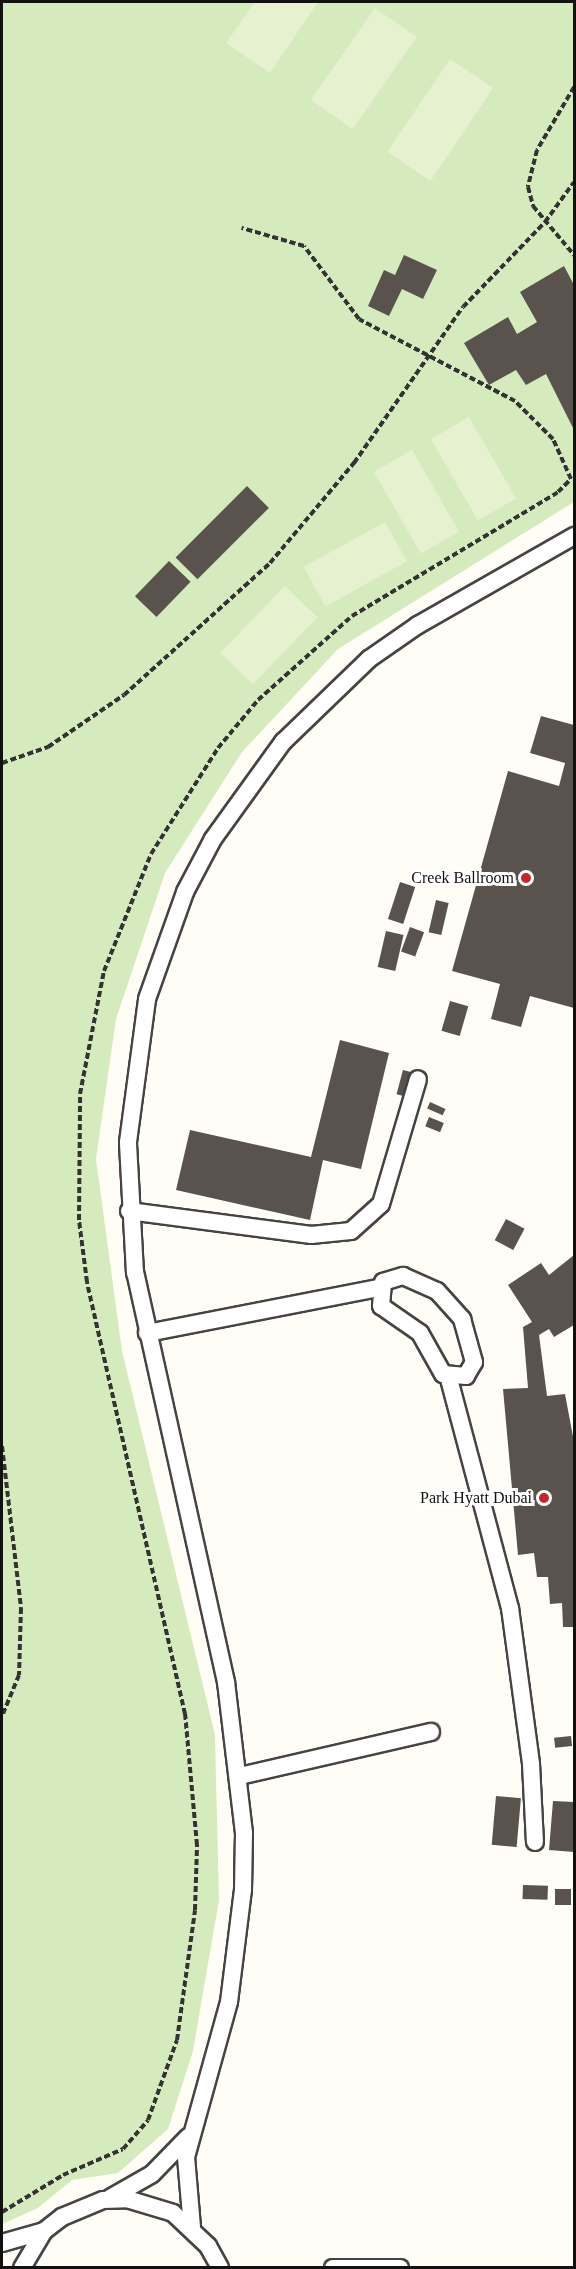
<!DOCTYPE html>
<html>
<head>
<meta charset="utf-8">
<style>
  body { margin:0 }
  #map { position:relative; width:576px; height:2269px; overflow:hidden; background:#fffdf5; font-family:Georgia,serif }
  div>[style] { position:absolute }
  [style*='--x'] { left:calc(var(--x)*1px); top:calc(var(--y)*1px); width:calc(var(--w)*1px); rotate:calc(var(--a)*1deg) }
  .green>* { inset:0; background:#d5ebbd }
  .pitch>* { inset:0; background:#e6f2cf; transform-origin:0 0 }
  .building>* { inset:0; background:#5a524d; transform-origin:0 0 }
  .path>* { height:4px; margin-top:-2px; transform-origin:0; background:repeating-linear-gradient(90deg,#333 0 6px,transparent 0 9px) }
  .roads { filter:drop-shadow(2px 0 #444) drop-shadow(-2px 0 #444) drop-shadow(0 2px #444) drop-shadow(0 -2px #444) }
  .lane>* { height:16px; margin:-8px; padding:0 8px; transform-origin:8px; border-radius:8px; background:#fff }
  .dots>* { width:16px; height:16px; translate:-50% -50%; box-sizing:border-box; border:3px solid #fff; border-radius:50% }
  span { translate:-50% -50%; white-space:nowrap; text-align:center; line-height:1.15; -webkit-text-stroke:6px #fff; paint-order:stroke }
  .poi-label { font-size:16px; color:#111 }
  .right { translate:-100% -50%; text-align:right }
  .frame { position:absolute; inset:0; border:3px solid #111; pointer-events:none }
</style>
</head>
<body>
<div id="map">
  <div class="green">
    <div style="clip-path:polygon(2px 2px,574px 2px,574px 502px,338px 649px,242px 752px,165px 873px,116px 1019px,96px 1159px,122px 1351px,215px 1735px,219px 1900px,193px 2051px,168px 2129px,118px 2173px,72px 2180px,38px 2208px,2px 2224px)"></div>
  </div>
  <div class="pitch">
    <div style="clip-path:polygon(255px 2px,318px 2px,270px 73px,226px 43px)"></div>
    <div style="left:375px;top:8px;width:51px;height:112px;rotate:35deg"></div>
    <div style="left:450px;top:59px;width:52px;height:112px;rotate:34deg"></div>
    <div style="left:469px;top:417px;width:94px;height:44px;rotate:60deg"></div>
    <div style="left:412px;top:450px;width:94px;height:44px;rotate:60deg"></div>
    <div style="left:385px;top:522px;width:45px;height:93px;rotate:61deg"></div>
    <div style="left:285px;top:586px;width:45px;height:93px;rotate:44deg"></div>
  </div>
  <div class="building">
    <div style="clip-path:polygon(404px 255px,437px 270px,423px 299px,402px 289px,389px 316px,368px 306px,384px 270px,395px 275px)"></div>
    <div style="clip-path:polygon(564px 266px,574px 285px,574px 430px,546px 374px,526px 385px,516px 370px,489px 385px,464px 343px,508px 317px,517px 334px,537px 322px,520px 292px)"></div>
    <div style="left:247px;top:486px;width:31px;height:101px;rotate:45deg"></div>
    <div style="left:169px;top:561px;width:30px;height:49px;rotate:44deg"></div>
    <div style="clip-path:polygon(541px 716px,574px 725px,574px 1008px,530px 996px,521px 1027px,491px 1019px,500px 984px,452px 971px,508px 771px,559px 786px,565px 763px,530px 753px)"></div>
    <div style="left:400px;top:882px;width:16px;height:39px;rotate:18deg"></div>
    <div style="left:436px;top:900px;width:13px;height:33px;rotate:13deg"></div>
    <div style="left:410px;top:927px;width:15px;height:26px;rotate:20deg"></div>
    <div style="left:386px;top:931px;width:18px;height:37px;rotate:13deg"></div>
    <div style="left:450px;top:1001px;width:19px;height:31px;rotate:16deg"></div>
    <div style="clip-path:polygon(340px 1040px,389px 1053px,361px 1169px,323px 1160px,310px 1220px,176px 1190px,190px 1130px,311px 1157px)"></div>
    <div style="left:403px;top:1070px;width:11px;height:25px;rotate:15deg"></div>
    <div style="left:430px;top:1102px;width:17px;height:7px;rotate:24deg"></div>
    <div style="left:429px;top:1117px;width:16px;height:10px;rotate:22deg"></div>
    <div style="left:506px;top:1219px;width:21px;height:24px;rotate:28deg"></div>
    <div style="clip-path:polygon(574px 1255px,574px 1325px,554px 1337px,549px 1329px,539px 1335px,547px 1396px,565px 1394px,574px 1442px,574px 1627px,563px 1627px,562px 1603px,550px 1604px,548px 1577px,537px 1577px,534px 1553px,518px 1555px,503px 1389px,528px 1388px,523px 1327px,532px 1322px,508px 1285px,541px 1263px,549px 1275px)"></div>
    <div style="left:571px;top:1736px;width:10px;height:17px;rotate:84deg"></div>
    <div style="left:496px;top:1796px;width:25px;height:49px;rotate:5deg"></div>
    <div style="clip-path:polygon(553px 1801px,574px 1802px,574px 1852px,549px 1850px)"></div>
    <div style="left:523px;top:1885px;width:25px;height:14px;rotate:2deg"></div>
    <div style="left:555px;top:1889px;width:16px;height:16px"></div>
  </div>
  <div class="path">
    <div style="--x:574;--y:87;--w:73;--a:120.4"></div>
    <div style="--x:537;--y:150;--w:38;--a:104"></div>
    <div style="--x:528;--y:187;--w:20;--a:75"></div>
    <div style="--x:533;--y:206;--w:64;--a:50.1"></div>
    <div style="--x:2;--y:763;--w:49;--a:-19.2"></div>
    <div style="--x:48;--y:747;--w:92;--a:-34.4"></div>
    <div style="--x:124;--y:695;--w:197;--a:-42.1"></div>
    <div style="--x:270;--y:563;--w:131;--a:-50"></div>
    <div style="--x:354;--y:463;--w:190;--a:-55.1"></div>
    <div style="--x:463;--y:307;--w:118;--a:-46"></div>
    <div style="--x:545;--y:222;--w:49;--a:-54.1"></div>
    <div style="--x:2;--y:1446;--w:163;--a:83.3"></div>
    <div style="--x:21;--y:1608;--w:67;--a:91.7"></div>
    <div style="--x:19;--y:1675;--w:44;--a:112.5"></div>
    <div style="--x:2;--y:2212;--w:71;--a:-31.2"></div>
    <div style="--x:63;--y:2175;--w:65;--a:-23.4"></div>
    <div style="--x:123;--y:2149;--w:38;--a:-49"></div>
    <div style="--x:148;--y:2120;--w:85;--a:-70.1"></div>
    <div style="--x:177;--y:2040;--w:131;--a:-82.1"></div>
    <div style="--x:195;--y:1910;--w:65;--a:-88.2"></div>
    <div style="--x:197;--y:1845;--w:132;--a:-95.2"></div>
    <div style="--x:185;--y:1714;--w:443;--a:-102.8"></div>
    <div style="--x:87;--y:1282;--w:63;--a:-97.4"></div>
    <div style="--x:79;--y:1220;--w:126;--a:-89.5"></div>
    <div style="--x:80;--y:1094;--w:125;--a:-79"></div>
    <div style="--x:104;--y:971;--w:126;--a:-68.1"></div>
    <div style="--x:151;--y:854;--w:125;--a:-57.7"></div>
    <div style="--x:218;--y:748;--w:62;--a:-50.2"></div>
    <div style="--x:258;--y:700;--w:126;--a:-41.8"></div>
    <div style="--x:352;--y:616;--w:240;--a:-31"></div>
    <div style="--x:558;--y:492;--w:18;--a:-45"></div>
    <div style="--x:571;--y:479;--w:44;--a:-114.2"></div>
    <div style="--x:553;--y:439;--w:54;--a:-135"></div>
    <div style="--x:515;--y:401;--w:176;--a:-152.3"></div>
    <div style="--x:359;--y:319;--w:91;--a:-127"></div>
    <div style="--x:304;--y:246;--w:65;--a:-163.8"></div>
  </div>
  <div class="roads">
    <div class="lane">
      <div style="--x:129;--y:1211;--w:184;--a:7.5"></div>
      <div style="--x:311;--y:1235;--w:40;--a:-5.7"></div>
      <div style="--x:351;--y:1231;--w:40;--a:-42"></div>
      <div style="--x:381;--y:1204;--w:130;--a:-73.5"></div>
      <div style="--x:403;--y:1276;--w:37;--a:24"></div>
      <div style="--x:437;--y:1291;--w:38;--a:48"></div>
      <div style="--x:462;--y:1319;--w:45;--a:74.4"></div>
      <div style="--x:474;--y:1362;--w:16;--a:120"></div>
      <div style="--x:466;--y:1376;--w:23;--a:-175"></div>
      <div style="--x:443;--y:1374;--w:47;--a:-119.3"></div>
      <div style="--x:420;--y:1333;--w:47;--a:-145.3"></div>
      <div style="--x:381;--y:1306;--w:24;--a:-85"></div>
      <div style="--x:383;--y:1282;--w:21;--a:-17"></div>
      <div style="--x:147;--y:1333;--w:236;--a:-11"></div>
      <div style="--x:449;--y:1379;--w:237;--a:75.1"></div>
      <div style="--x:510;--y:1608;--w:157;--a:82.3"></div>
      <div style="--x:531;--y:1764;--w:78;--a:87.1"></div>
      <div style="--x:240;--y:1776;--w:196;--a:-13"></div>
      <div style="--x:110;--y:2198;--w:48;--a:-29.7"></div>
      <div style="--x:152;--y:2174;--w:52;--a:-45.8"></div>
      <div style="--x:192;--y:2227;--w:70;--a:-94.9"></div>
      <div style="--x:186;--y:2157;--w:161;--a:-74.5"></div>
      <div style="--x:229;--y:2002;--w:113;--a:-82.9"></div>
      <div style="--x:243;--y:1890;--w:57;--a:-89"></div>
      <div style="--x:244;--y:1833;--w:152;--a:-96.8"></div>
      <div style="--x:226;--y:1682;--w:419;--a:-102.5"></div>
      <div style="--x:135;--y:1273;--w:131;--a:-93.1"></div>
      <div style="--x:128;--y:1142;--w:144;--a:-82.4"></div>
      <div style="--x:147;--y:999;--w:114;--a:-70.4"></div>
      <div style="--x:185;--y:892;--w:60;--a:-62.2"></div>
      <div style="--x:213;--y:839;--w:120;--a:-54.2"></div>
      <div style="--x:283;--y:742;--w:120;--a:-44"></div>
      <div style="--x:369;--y:659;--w:60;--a:-34.8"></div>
      <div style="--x:418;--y:625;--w:180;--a:-29.7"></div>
      <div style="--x:2;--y:2243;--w:44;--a:-15.9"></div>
      <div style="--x:22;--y:2268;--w:43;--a:-59.3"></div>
      <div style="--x:44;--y:2231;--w:23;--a:-38"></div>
      <div style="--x:62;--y:2217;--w:44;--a:-22.5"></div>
      <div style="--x:103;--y:2200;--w:24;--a:-2"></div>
      <div style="--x:127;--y:2199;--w:48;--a:16.9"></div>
      <div style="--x:173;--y:2213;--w:48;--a:43.3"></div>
      <div style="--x:208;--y:2246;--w:25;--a:61"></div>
      <div style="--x:333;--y:2268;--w:67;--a:0"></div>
    </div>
  </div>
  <div class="dots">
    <div style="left:526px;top:878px;background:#c4262e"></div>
    <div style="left:544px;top:1498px;background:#c4262e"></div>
  </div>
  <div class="poi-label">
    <span class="right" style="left:514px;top:878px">Creek Ballroom</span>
    <span class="right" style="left:532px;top:1498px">Park Hyatt Dubai</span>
  </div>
  <div class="frame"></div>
</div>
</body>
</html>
